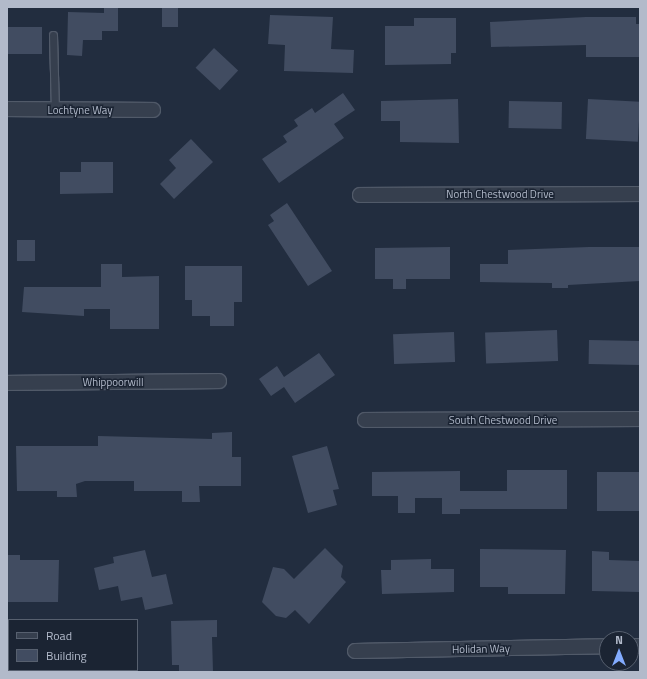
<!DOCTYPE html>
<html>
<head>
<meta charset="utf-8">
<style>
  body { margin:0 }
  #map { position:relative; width:647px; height:679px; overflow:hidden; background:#222d3f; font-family:"Titillium Web",sans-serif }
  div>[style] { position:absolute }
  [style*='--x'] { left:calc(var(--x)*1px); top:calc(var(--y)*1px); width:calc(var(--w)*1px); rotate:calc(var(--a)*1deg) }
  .building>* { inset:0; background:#414c61; transform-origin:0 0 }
  .roads { filter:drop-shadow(1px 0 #515a69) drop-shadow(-1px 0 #515a69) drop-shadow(0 1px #515a69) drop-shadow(0 -1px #515a69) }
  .service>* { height:7px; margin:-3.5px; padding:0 3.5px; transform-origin:3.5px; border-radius:3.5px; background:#363f4e }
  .minor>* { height:14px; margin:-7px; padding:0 7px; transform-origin:7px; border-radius:7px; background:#363f4e }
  span { translate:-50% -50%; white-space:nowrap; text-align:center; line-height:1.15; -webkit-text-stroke:3px #1b2433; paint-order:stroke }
  .street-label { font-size:11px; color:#b2baca }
  .frame { position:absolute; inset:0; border:8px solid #b2baca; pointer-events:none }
  .legend { position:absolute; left:8px; top:619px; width:130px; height:52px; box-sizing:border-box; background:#1b2433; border:1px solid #57606f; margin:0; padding:5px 7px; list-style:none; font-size:12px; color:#b2baca }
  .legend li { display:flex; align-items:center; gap:8px; height:20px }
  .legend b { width:20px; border:1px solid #57606f }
  .north { position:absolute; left:599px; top:631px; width:40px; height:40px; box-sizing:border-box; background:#1b2433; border:1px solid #57606f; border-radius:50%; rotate:0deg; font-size:11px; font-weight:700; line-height:16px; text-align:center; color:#b2baca }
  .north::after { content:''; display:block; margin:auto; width:14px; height:18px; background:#83abfe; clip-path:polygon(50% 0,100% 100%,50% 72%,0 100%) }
</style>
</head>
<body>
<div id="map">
  <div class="building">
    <div style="clip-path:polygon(104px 7px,118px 7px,118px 31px,102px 31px,102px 40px,83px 40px,82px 56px,67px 55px,68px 12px,104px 13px)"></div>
    <div style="left:162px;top:7px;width:16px;height:20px"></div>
    <div style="clip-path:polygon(270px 15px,333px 17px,331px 49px,354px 50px,353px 73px,284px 71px,285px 45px,268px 44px)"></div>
    <div style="clip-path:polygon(586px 17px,636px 17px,636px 24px,640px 24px,640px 57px,586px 57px,586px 45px,491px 47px,490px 22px)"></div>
    <div style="clip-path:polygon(414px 18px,456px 18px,456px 53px,451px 53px,451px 64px,385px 65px,385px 26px,414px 26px)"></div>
    <div style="left:42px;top:27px;width:27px;height:35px;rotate:90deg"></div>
    <div style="left:214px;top:48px;width:33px;height:27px;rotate:43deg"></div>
    <div style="clip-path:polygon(343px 93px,355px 110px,334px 124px,344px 138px,279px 183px,262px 159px,287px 142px,283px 136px,298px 126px,294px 120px,312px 108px,315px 113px)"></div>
    <div style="clip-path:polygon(458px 99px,459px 143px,400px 142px,400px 121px,381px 121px,381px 101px)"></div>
    <div style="left:588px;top:99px;width:52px;height:40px;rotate:3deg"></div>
    <div style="left:509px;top:101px;width:53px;height:27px;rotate:1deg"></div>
    <div style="clip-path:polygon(191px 139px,213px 162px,174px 199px,160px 184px,176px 168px,169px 160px)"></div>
    <div style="clip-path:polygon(81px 162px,113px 162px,113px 193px,60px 194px,60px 172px,81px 172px)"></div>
    <div style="clip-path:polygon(287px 203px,332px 271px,308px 286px,268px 225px,274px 221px,270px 215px)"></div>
    <div style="left:17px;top:240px;width:18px;height:21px"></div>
    <div style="clip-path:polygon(450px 247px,450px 279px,406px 279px,406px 289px,393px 289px,393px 279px,375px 279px,375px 248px)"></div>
    <div style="clip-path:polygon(589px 247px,640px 247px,640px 281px,568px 285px,568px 288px,552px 288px,552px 283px,480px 282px,480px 264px,508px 264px,508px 250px)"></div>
    <div style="clip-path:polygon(101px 264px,122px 264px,122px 277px,159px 276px,159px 329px,110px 329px,110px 309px,84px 309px,84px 316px,22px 312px,24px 287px,101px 287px)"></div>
    <div style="clip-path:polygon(185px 266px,242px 266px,242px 302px,234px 302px,234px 326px,210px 326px,210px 316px,192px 316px,192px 300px,185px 300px)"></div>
    <div style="left:557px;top:330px;width:31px;height:72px;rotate:88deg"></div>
    <div style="left:454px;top:332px;width:30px;height:61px;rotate:88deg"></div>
    <div style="left:589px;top:340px;width:51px;height:24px;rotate:1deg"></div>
    <div style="clip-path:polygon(319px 353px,335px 375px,295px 403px,284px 387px,271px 396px,259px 379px,277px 366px,284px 377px)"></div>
    <div style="clip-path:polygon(232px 432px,232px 457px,241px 457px,241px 486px,199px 486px,200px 502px,182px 502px,182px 491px,134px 491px,134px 481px,85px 481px,76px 484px,77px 497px,57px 497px,57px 491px,17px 491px,16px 446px,98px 446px,98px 436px,212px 439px,212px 433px)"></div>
    <div style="clip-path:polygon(327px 446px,339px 489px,333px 490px,337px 505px,308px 513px,292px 456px)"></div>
    <div style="clip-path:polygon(507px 470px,567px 470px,567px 509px,460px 509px,460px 514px,442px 514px,442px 498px,415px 498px,415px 513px,398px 513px,398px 496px,372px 496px,372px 472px,460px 471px,460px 491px,507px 491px)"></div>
    <div style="left:597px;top:472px;width:43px;height:39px"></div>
    <div style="clip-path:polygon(325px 548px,343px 566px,341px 577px,346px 582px,309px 624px,295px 610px,286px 618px,276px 616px,262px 602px,273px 567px,284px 569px,294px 579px)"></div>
    <div style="clip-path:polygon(480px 549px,566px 550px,565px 594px,508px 594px,508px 587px,480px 587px)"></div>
    <div style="clip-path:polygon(145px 550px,152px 577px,166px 574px,173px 604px,145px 610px,142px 597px,121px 601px,118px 586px,99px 590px,94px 568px,114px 563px,113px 557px)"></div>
    <div style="clip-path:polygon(592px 551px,609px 552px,609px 560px,640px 561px,640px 592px,592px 591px)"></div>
    <div style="clip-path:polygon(7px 555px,20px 555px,20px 560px,59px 560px,58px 602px,7px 602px)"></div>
    <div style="clip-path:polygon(431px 559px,431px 569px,454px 569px,454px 592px,382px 594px,381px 570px,391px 570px,391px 560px)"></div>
    <div style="clip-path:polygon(217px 620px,217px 637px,212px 637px,213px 672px,179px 672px,179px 665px,172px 665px,171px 621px)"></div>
  </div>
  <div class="roads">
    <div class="service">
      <div style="--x:53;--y:35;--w:74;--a:88.5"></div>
    </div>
    <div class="minor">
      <div style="--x:7;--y:109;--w:146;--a:0.4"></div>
      <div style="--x:360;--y:195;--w:280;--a:-0.2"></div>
      <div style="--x:7;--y:383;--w:212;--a:-0.5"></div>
      <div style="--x:365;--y:420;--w:275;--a:-0.2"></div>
      <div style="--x:631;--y:646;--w:9;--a:0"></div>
      <div style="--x:355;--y:651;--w:252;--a:-1.1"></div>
      <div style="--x:7;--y:655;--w:2;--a:0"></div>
    </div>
  </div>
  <div class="street-label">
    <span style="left:80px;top:110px">Lochtyne Way</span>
    <span style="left:500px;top:194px">North Chestwood Drive</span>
    <span style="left:113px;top:382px">Whippoorwill</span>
    <span style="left:503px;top:420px">South Chestwood Drive</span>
    <span style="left:481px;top:649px;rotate:-1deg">Holidan Way</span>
  </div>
  <div class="frame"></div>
  <ul class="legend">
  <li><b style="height:5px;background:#363f4e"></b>Road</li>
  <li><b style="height:11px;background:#414c61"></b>Building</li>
  </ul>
  <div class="north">N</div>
</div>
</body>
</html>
